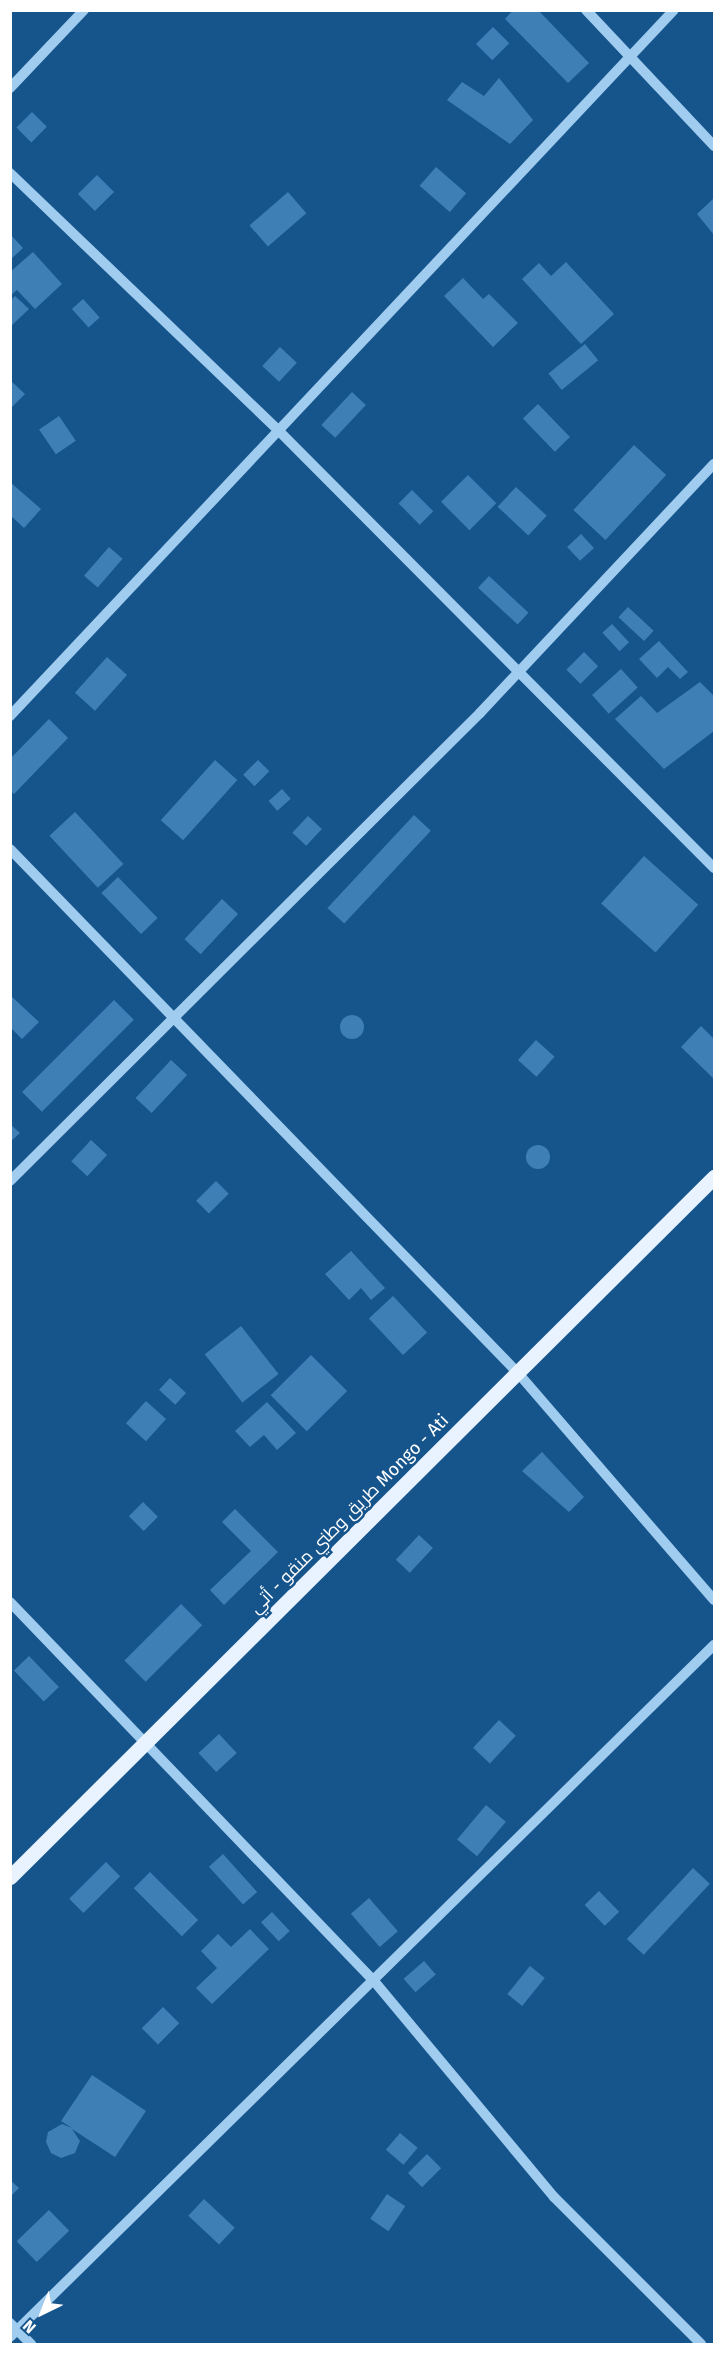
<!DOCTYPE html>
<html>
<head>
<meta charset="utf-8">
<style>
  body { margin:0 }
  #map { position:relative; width:725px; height:2355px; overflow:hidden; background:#16558c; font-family:"Fira Sans",Cairo,sans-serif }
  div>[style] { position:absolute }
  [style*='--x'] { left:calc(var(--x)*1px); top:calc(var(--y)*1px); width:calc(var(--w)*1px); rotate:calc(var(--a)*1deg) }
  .building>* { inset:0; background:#3e7fb5; transform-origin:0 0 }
  .round { border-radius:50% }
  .minor>* { height:10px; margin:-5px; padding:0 5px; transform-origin:5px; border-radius:5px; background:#a0ccef }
  .major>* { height:15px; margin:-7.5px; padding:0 7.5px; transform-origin:7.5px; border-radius:7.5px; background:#e8f3ff }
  span { translate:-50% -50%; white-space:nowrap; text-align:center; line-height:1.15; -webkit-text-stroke:5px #16558c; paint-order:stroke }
  .street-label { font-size:18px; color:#fff }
  .frame { position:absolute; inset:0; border:12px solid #fff; pointer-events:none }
  .north { position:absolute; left:12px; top:2283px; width:60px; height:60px; -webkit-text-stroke:4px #16558c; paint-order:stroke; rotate:223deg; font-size:16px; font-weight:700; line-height:24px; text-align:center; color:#fff }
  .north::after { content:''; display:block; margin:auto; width:21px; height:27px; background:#fff; clip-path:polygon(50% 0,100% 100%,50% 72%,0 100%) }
</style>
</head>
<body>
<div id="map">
  <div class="building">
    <div style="clip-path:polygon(513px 10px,538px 10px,589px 63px,568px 83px,505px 19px)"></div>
    <div style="left:493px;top:27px;width:23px;height:24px;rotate:45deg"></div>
    <div style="clip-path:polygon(499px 78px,533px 120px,510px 144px,447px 100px,462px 82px,484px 96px)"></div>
    <div style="left:32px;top:112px;width:21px;height:22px;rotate:45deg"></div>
    <div style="left:436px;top:167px;width:40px;height:25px;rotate:41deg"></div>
    <div style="left:97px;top:175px;width:24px;height:27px;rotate:45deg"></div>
    <div style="left:288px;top:192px;width:28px;height:51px;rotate:49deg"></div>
    <div style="clip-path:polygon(714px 198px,714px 235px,697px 214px)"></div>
    <div style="clip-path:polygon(10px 234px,23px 248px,10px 260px)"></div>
    <div style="clip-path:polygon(33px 252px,62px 284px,35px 309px,17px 290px,10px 296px,10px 272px)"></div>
    <div style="clip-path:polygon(566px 262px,614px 314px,581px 344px,522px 279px,539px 263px,551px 276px)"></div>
    <div style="clip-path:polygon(463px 278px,483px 299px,489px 294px,518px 323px,493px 347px,444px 296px)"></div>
    <div style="clip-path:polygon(15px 296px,29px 309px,10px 327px,10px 301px)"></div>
    <div style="left:83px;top:299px;width:25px;height:15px;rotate:48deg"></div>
    <div style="left:585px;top:344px;width:21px;height:47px;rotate:51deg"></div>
    <div style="left:280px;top:347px;width:23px;height:26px;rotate:43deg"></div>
    <div style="clip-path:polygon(10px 380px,25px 394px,10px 409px)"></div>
    <div style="left:352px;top:392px;width:19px;height:45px;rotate:43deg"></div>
    <div style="left:538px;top:404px;width:46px;height:21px;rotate:46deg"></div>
    <div style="left:59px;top:416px;width:30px;height:24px;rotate:56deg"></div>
    <div style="left:634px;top:445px;width:44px;height:89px;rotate:43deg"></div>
    <div style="left:468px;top:475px;width:40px;height:38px;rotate:45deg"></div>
    <div style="clip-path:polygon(10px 482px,41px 509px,24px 528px,10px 515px)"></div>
    <div style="left:516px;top:487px;width:42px;height:27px;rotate:43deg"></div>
    <div style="left:412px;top:490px;width:30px;height:19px;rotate:45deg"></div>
    <div style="left:581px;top:534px;width:19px;height:19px;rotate:47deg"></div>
    <div style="left:109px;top:547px;width:18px;height:38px;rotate:41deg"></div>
    <div style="left:489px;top:576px;width:54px;height:16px;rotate:43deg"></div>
    <div style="left:628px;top:607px;width:35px;height:14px;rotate:43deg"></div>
    <div style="left:612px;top:624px;width:25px;height:13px;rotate:47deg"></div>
    <div style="clip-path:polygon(659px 641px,688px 672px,680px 679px,668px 667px,657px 678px,639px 659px)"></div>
    <div style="left:584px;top:652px;width:20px;height:25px;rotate:45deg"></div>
    <div style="left:107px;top:657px;width:27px;height:48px;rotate:42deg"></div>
    <div style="left:621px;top:669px;width:25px;height:39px;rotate:48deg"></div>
    <div style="clip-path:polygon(700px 682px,714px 696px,714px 731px,664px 769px,615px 719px,641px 696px,657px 713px)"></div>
    <div style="clip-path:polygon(49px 719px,68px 738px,14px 794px,10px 790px,10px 759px)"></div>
    <div style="left:215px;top:760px;width:30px;height:81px;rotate:42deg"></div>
    <div style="left:258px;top:760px;width:16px;height:21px;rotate:45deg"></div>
    <div style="left:282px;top:789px;width:13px;height:18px;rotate:48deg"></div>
    <div style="left:75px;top:812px;width:71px;height:35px;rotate:47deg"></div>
    <div style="left:414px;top:815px;width:23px;height:127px;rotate:43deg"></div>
    <div style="left:308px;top:816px;width:19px;height:23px;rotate:43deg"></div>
    <div style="left:644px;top:856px;width:73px;height:64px;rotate:42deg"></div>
    <div style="left:118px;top:877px;width:57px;height:23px;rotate:46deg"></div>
    <div style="left:222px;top:899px;width:22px;height:55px;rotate:43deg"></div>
    <div style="clip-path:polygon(10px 995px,39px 1022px,22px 1039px,10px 1027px)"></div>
    <div style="left:114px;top:1000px;width:28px;height:130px;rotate:45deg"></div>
    <div class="round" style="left:340px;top:1015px;width:24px;height:24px"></div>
    <div style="clip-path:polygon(701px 1026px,714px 1039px,714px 1079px,681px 1047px)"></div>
    <div style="left:536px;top:1040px;width:25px;height:27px;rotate:42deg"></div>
    <div style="left:171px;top:1060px;width:22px;height:52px;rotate:43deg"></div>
    <div style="clip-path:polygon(10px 1124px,20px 1133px,10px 1142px)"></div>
    <div style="left:91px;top:1140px;width:22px;height:29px;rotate:43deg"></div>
    <div class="round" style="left:526px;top:1145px;width:24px;height:24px"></div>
    <div style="left:216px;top:1181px;width:18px;height:28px;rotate:45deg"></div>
    <div style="clip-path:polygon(351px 1251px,385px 1288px,371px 1300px,361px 1288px,349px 1300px,325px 1274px)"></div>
    <div style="left:393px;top:1296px;width:50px;height:33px;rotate:47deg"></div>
    <div style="left:241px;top:1326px;width:61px;height:46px;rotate:52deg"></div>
    <div style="left:311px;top:1355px;width:51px;height:57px;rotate:45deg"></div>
    <div style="left:170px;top:1378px;width:22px;height:16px;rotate:43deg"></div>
    <div style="left:146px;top:1401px;width:27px;height:30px;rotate:42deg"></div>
    <div style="clip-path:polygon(267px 1402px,296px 1433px,277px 1450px,264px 1435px,250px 1447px,235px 1431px)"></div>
    <div style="clip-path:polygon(542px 1452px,584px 1497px,569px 1512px,522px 1471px)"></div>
    <div style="left:143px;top:1502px;width:21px;height:20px;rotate:45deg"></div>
    <div style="clip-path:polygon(235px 1509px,278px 1552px,224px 1605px,210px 1590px,251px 1551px,222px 1522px)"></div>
    <div style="left:419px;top:1535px;width:19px;height:34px;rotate:43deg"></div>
    <div style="left:181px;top:1604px;width:30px;height:80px;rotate:45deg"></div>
    <div style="left:29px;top:1656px;width:43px;height:21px;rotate:46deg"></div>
    <div style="left:499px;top:1720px;width:23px;height:38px;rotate:43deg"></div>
    <div style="left:219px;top:1734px;width:26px;height:28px;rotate:47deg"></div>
    <div style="left:486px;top:1805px;width:26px;height:45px;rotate:40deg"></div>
    <div style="left:223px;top:1854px;width:51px;height:19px;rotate:48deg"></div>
    <div style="left:106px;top:1862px;width:20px;height:52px;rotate:45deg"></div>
    <div style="left:693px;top:1868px;width:23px;height:97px;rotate:43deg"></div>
    <div style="left:150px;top:1872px;width:68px;height:23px;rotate:45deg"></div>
    <div style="left:599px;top:1891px;width:29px;height:20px;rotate:46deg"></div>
    <div style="left:369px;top:1898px;width:44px;height:24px;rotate:49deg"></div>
    <div style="left:272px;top:1912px;width:26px;height:15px;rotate:47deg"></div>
    <div style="clip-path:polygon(250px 1929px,269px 1949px,212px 2004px,196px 1988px,217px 1968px,201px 1951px,218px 1934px,231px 1947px)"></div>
    <div style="left:424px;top:1961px;width:18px;height:27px;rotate:49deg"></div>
    <div style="left:530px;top:1966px;width:19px;height:36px;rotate:39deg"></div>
    <div style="left:163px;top:2007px;width:23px;height:30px;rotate:45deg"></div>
    <div style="clip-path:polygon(92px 2075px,146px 2111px,115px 2157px,72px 2129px,80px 2141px,75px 2153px,61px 2158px,51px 2153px,46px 2142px,48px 2132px,62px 2124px,72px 2128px,61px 2121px)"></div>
    <div style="left:400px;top:2133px;width:23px;height:22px;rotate:40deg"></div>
    <div style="left:427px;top:2154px;width:20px;height:27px;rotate:45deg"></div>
    <div style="clip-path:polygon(10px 2180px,19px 2188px,10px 2197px)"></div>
    <div style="left:387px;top:2194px;width:22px;height:30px;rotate:34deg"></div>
    <div style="left:204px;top:2199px;width:42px;height:23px;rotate:43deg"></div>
    <div style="left:49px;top:2210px;width:29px;height:45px;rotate:46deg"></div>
  </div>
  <div class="minor">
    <div style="--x:586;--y:10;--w:187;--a:46.7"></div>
    <div style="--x:10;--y:88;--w:108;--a:-46.5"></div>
    <div style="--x:10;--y:173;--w:373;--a:43.8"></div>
    <div style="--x:279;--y:431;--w:617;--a:45.13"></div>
    <div style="--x:10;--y:716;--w:969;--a:-46.76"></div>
    <div style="--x:10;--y:849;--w:730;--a:45.89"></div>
    <div style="--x:518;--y:1373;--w:300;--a:49.2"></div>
    <div style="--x:10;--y:1181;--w:663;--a:-44.88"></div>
    <div style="--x:480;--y:713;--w:342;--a:-46.8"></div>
    <div style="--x:10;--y:1602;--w:525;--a:46.16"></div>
    <div style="--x:374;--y:1981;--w:281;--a:50.2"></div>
    <div style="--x:554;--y:2197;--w:208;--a:45"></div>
    <div style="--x:10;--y:2323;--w:30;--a:45"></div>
    <div style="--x:10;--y:2337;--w:987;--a:-44.51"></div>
  </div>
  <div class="major">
    <div style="--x:10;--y:1877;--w:993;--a:-44.84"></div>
  </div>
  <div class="street-label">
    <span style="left:349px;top:1514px;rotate:-45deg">طريق وطني منقو - أتي Mongo - Ati</span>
  </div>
  <div class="frame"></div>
  <div class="north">N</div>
</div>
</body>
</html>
